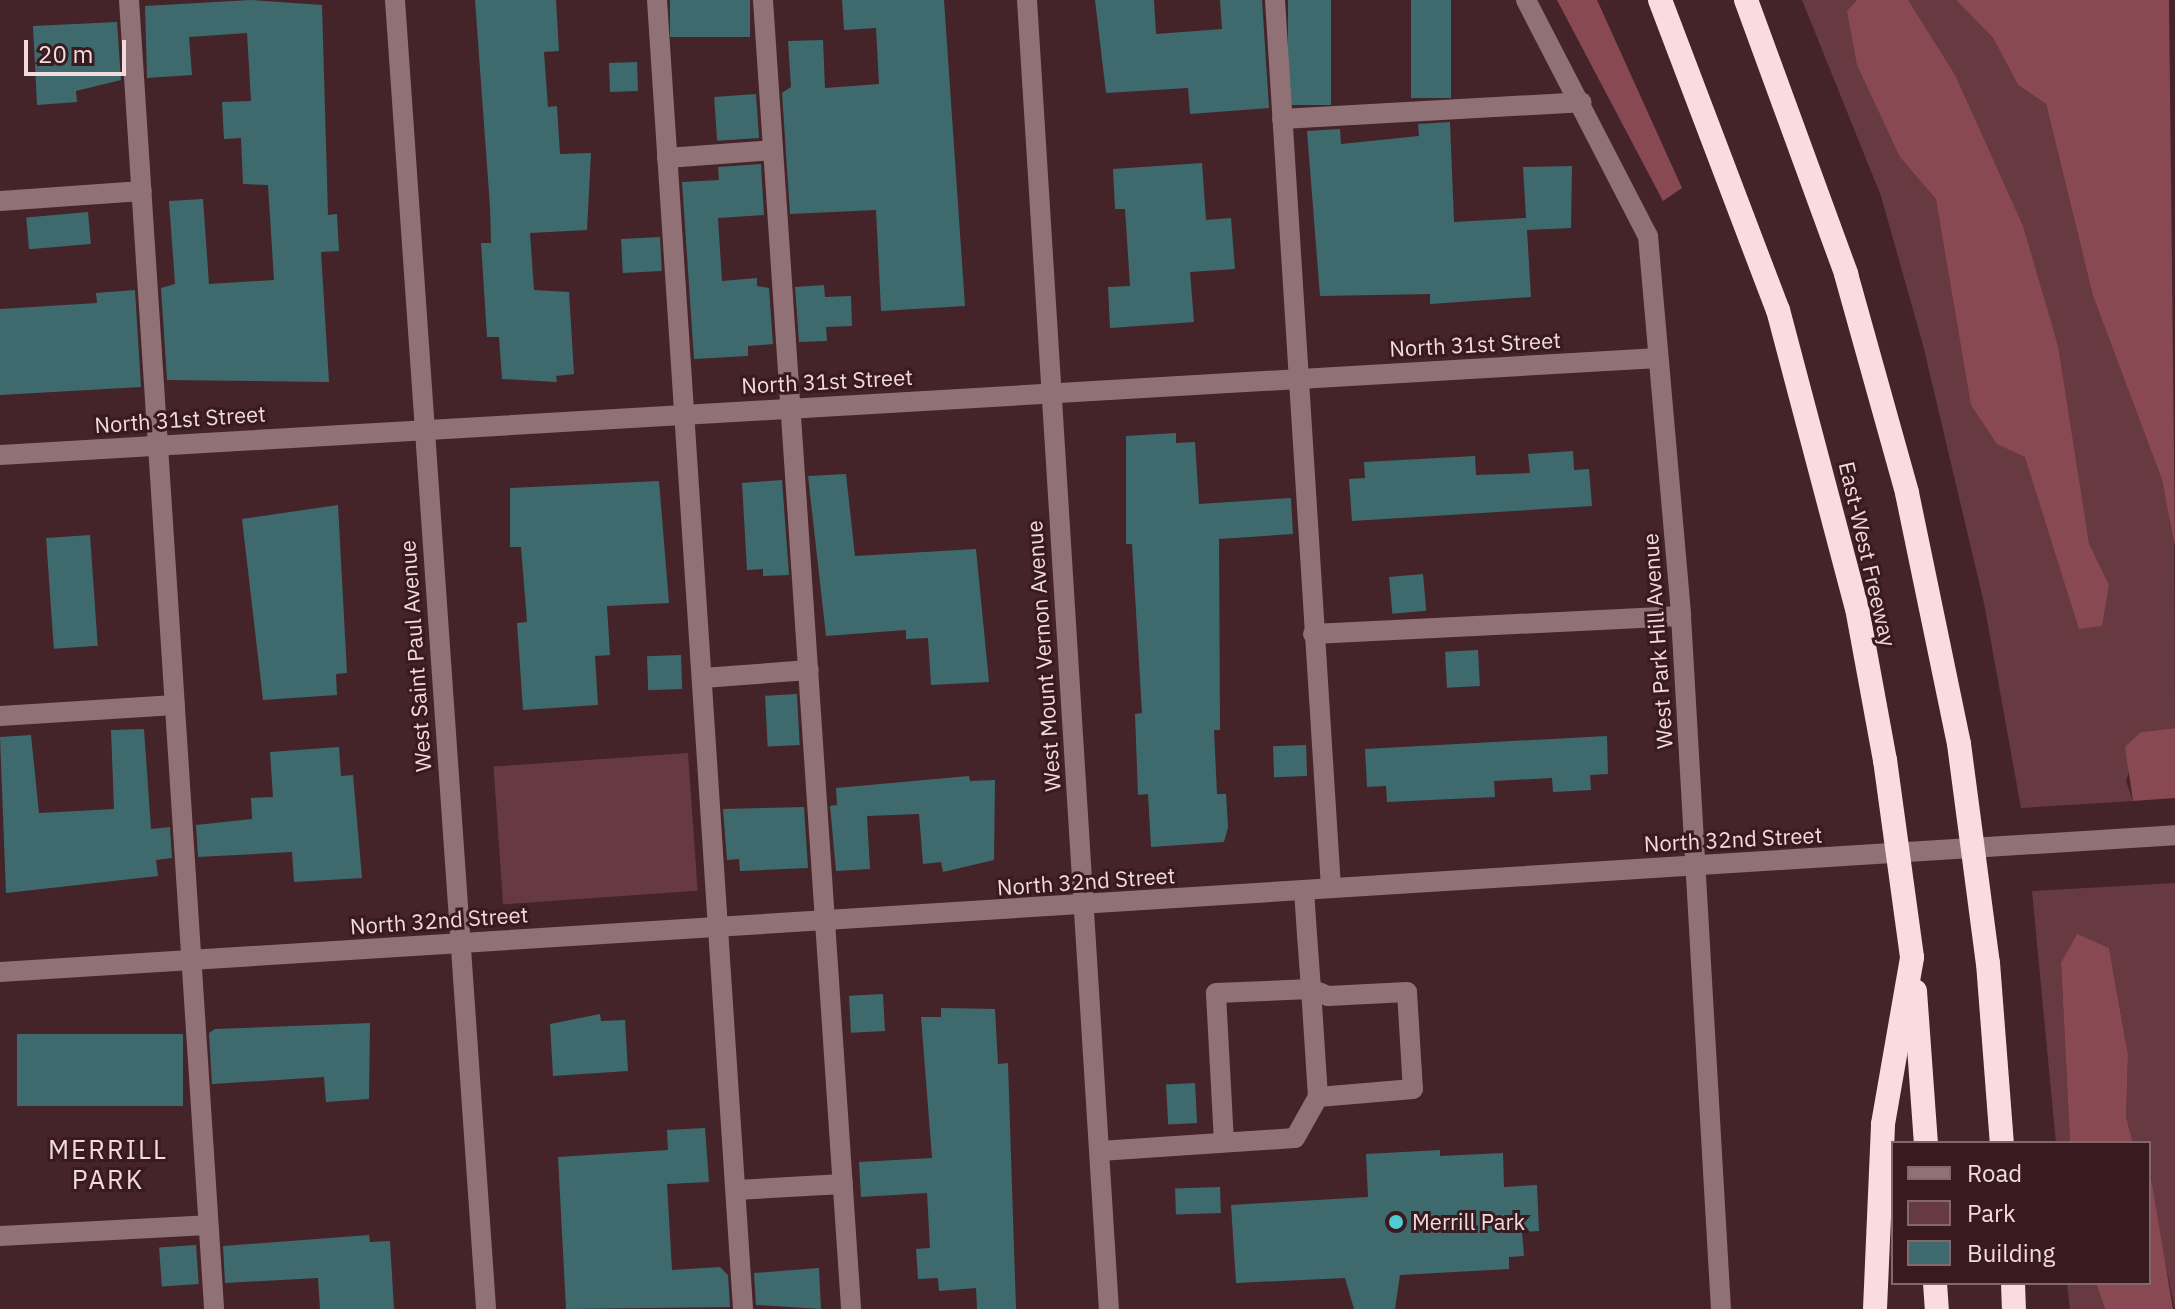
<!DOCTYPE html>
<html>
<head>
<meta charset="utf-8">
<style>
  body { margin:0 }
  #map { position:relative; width:2175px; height:1309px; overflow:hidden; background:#442429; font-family:"IBM Plex Sans",sans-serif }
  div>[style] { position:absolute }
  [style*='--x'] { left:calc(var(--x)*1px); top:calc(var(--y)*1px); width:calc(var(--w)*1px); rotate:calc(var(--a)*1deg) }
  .green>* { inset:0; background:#673a41; transform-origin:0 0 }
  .forest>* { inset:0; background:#894953 }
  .building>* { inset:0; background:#3e6a6d; transform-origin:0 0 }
  .minor>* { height:20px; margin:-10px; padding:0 10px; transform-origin:10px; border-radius:10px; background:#907175 }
  .highway>* { height:24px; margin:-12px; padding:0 12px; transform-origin:12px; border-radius:12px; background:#fadbde }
  .highway-bridge>* { height:24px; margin:-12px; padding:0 12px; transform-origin:12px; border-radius:12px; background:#fadbde }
  .dots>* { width:22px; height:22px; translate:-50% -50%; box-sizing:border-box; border:4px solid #391a1f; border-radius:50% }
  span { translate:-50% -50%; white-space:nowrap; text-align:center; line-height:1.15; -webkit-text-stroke:6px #391a1f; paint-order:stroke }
  .street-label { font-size:22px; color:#f1dbdd }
  .poi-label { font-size:22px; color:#f1dbdd }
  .left { translate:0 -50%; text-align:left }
  .quarter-label { font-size:26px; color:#f1dbdd; letter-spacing:2px }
  .legend { position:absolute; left:1891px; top:1141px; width:260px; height:144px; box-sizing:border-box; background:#391a1f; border:2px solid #83676b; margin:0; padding:10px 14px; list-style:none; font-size:24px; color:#f1dbdd }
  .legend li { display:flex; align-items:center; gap:16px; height:40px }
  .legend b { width:40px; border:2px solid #83676b }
  .scale { position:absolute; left:24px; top:40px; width:102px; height:36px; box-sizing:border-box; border:4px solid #f1dbdd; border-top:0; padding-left:10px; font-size:24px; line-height:28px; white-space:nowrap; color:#f1dbdd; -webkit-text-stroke:6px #391a1f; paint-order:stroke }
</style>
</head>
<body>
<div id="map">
  <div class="green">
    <div style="clip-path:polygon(1802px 0,1956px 0,1993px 38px,2018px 85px,2046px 104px,2093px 296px,2162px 480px,2174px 537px,2175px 728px,2141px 732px,2126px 781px,2133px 801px,2021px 808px,1984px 603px,1923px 345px,1881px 196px)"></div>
    <div style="left:688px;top:753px;width:138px;height:195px;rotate:86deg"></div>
    <div style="clip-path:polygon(2175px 883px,2175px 1309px,2153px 1206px,2149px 1143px,2133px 1143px,2126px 1117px,2128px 1055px,2109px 948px,2061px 963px,2070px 1143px,2056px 1143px,2032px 891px)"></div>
    <div style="clip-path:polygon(2067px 1283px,2096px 1283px,2105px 1309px,2070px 1309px)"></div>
  </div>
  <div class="forest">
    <div style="clip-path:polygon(1557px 0,1597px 0,1682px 188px,1663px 201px)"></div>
    <div style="clip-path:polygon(1857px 0,1908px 0,1955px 75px,2023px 226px,2058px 346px,2089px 544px,2109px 585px,2102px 626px,2079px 629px,2025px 457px,1997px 444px,1971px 405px,1936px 199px,1900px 157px,1857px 65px,1847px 11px)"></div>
    <div style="clip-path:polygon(1956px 0,2169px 0,2175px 546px,2162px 480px,2093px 296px,2046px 104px,2018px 85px,1993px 38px)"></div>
    <div style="clip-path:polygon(2175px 728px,2175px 798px,2133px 801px,2125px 747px,2141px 732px)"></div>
    <div style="clip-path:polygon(2077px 934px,2109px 948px,2128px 1055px,2126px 1117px,2133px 1143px,2070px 1143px,2061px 963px)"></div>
    <div style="clip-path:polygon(2149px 1167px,2173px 1309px,2105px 1309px,2096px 1283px,2149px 1283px)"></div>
  </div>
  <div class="building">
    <div style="clip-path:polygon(251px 0,322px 5px,328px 215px,337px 214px,339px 251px,321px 252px,329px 382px,167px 380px,161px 288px,175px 284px,169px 201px,203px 199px,209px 284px,274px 280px,268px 185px,243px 184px,241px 138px,224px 139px,222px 102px,251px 101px,247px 33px,189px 37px,192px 75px,147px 78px,145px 6px)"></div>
    <div style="clip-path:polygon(475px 0,556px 0,559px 51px,544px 52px,548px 107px,557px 106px,560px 154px,591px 153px,587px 230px,530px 233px,534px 290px,569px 292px,574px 374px,556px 376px,557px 382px,502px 379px,499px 337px,487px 337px,481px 243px,491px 243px,490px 207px)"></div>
    <div style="left:670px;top:0;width:80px;height:37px"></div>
    <div style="clip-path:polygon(842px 0,944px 0,965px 306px,881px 311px,876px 210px,790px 214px,782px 93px,791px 87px,788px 41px,823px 40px,825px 88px,879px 84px,876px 28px,844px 30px)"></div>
    <div style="clip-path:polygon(1095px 0,1154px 0,1156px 34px,1222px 29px,1220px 0,1262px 0,1269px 108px,1190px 114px,1188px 88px,1106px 93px)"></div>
    <div style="left:1288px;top:0;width:43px;height:105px"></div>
    <div style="left:1411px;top:0;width:40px;height:98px"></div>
    <div style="clip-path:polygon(117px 22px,121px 80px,76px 91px,77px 102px,37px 105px,33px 26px)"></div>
    <div style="left:637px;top:62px;width:29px;height:28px;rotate:88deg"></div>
    <div style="left:756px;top:94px;width:44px;height:42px;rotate:86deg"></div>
    <div style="clip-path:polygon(1450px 122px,1454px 222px,1526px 218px,1523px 167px,1572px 166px,1571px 228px,1527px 230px,1531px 297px,1430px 304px,1430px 294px,1320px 296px,1307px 131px,1340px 129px,1341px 144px,1419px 136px,1418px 124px)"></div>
    <div style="clip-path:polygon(1202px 163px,1206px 220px,1231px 218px,1235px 269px,1190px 272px,1194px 322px,1110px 328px,1108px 287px,1130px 286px,1125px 209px,1115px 209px,1113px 169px)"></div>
    <div style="clip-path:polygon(761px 164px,764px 215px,718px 218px,722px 281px,757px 278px,757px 286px,769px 288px,773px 344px,748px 346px,748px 356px,694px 359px,682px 182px,719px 180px,718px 167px)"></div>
    <div style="left:88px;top:212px;width:32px;height:62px;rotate:85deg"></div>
    <div style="left:660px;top:237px;width:34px;height:39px;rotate:87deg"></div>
    <div style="clip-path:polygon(824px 285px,825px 297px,851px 296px,852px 326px,826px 327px,827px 341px,799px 342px,795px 287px)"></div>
    <div style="clip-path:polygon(135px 290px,141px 387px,0 395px,0 309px,97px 303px,96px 293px)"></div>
    <div style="clip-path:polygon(1176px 433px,1176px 443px,1195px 442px,1199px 504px,1291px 498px,1293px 534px,1219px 539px,1220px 730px,1214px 730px,1217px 794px,1226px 794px,1228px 827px,1224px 842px,1151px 847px,1148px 794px,1138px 795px,1135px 714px,1142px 713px,1132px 544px,1126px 544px,1126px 436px)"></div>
    <div style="clip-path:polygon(1573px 451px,1574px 470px,1589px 469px,1592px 506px,1352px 521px,1349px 479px,1365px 478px,1364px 462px,1475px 456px,1476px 475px,1530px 473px,1528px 454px)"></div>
    <div style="clip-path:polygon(846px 474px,855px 556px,976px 549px,989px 682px,931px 685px,928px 638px,906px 639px,906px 630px,826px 636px,808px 476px)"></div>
    <div style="clip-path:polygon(782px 480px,789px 575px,763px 576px,763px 569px,747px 570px,742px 483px)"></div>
    <div style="clip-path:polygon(659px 481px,669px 603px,607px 606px,610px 655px,595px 656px,598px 705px,523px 710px,517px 623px,527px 622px,521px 547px,510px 547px,510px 488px)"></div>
    <div style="clip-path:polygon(338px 505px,347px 673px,336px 674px,337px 695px,263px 700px,242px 519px)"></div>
    <div style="left:90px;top:535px;width:111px;height:44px;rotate:86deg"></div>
    <div style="left:1423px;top:574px;width:37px;height:34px;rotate:85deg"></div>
    <div style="left:1478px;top:650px;width:36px;height:33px;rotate:87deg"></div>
    <div style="left:681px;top:655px;width:34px;height:34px;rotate:88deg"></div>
    <div style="left:797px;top:694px;width:51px;height:32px;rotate:87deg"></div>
    <div style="clip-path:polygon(144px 729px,151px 829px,170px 827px,172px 858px,156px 860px,158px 876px,6px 893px,0 737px,31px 735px,39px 813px,114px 809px,111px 730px)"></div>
    <div style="clip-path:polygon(1607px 736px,1608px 774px,1590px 775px,1591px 790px,1553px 792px,1552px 778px,1494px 781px,1495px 797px,1387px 802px,1386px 786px,1367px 787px,1365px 749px)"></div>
    <div style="left:1306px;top:745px;width:31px;height:33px;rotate:88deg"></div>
    <div style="clip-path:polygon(339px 747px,341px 776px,353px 775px,362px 878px,294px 882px,292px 852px,198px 857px,196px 825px,252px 819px,251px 798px,273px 797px,270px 752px)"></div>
    <div style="clip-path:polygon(969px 776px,970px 781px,995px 780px,994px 860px,943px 872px,941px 862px,923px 864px,919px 814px,867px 816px,870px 869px,836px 871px,830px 806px,837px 805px,836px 788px)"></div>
    <div style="clip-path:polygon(804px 807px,808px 868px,740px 871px,739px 859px,727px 860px,723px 809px)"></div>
    <div style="left:883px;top:994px;width:37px;height:34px;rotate:87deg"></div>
    <div style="clip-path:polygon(941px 1008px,995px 1009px,998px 1064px,1008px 1063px,1016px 1309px,977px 1309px,976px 1288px,939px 1291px,938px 1278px,918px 1279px,916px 1249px,930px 1248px,927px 1193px,861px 1197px,859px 1162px,932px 1158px,921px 1017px,941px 1017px)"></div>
    <div style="clip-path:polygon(600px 1014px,601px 1021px,625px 1020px,628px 1071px,553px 1076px,550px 1024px)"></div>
    <div style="clip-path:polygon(370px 1023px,369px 1099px,326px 1102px,324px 1077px,212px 1084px,209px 1033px,215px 1029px)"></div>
    <div style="left:183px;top:1034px;width:72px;height:166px;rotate:90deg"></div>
    <div style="left:1195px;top:1083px;width:40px;height:29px;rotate:87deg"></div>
    <div style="clip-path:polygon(705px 1128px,709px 1182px,667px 1184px,672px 1270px,720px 1267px,728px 1275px,730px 1307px,566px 1309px,558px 1157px,668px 1150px,667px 1130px)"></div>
    <div style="clip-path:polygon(1440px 1150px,1440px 1156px,1503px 1153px,1504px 1187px,1537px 1185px,1539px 1231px,1522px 1232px,1524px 1256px,1509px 1257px,1509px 1269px,1400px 1275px,1395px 1309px,1354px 1309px,1345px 1278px,1236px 1283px,1231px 1205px,1368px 1197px,1366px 1154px)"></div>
    <div style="left:1220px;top:1187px;width:26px;height:45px;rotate:88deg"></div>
    <div style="clip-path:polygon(369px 1235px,370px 1242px,390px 1241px,394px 1309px,320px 1309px,318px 1278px,225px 1283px,223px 1246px)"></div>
    <div style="left:196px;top:1245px;width:39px;height:37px;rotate:86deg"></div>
    <div style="clip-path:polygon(819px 1268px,821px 1309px,756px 1305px,754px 1273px)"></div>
  </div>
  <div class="minor">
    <div style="--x:129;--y:0;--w:1312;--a:86.28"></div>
    <div style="--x:395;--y:0;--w:1312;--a:86.02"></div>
    <div style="--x:657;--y:0;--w:1312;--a:86.24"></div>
    <div style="--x:763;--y:0;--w:1312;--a:86.15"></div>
    <div style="--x:1027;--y:0;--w:1312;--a:86.42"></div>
    <div style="--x:1275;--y:0;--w:890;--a:86.39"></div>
    <div style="--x:1526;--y:0;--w:266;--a:62.7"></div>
    <div style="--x:1648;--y:236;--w:381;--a:85"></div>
    <div style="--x:1681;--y:616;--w:694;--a:86.7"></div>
    <div style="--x:1282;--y:119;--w:300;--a:-3.2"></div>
    <div style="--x:667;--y:158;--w:106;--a:-4.3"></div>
    <div style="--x:0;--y:201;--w:142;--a:-4"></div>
    <div style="--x:0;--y:455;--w:1661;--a:-3.35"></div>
    <div style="--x:1313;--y:634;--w:368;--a:-2.8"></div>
    <div style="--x:703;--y:678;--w:106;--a:-4.3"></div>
    <div style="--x:0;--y:716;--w:175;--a:-3.6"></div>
    <div style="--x:0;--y:972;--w:2179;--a:-3.6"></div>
    <div style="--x:1224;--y:1142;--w:149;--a:-93.1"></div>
    <div style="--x:1216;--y:993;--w:95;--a:-2.4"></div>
    <div style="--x:1311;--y:989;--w:18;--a:22"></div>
    <div style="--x:1328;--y:996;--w:79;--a:-2.9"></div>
    <div style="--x:1407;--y:992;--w:97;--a:86.5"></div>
    <div style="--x:1413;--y:1089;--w:95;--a:175.2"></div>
    <div style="--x:1318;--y:1097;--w:108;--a:-93.7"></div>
    <div style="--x:1311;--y:989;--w:54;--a:-94.2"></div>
    <div style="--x:1307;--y:935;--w:45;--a:-93.8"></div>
    <div style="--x:1100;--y:1151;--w:195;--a:-3.8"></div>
    <div style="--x:1295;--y:1138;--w:47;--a:-60.7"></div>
    <div style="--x:736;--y:1190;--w:107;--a:-3.2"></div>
    <div style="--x:0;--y:1236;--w:208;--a:-3"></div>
  </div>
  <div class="highway">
    <div style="--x:1660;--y:0;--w:332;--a:69.2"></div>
    <div style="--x:1778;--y:310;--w:308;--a:75.2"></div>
    <div style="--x:1857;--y:608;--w:155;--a:79.6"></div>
    <div style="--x:1746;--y:0;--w:292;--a:69.9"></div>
    <div style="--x:1846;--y:274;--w:227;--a:74.4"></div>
    <div style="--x:1907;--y:493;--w:256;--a:78.3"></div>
    <div style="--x:1988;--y:963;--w:181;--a:85.6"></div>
    <div style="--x:1915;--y:991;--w:152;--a:85.9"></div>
    <div style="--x:1935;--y:1283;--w:26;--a:86"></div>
    <div style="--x:2013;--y:1283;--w:26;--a:88"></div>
    <div style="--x:1875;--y:1309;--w:185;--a:-87.5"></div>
    <div style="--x:1883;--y:1124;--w:169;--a:-80.1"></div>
  </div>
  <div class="highway-bridge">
    <div style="--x:1959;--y:744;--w:221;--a:82.5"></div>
    <div style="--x:1885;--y:760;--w:199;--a:82.2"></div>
  </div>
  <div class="dots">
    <div style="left:1396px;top:1222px;background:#51ccd3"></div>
  </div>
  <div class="street-label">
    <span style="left:1475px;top:344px;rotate:-3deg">North 31st Street</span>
    <span style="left:827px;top:381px;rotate:-3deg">North 31st Street</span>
    <span style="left:180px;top:419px;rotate:-4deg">North 31st Street</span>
    <span style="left:1868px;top:554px;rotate:77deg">East-West Freeway</span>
    <span style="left:1657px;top:641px;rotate:-94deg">West Park Hill Avenue</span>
    <span style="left:415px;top:656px;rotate:-94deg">West Saint Paul Avenue</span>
    <span style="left:1043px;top:656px;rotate:-94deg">West Mount Vernon Avenue</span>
    <span style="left:1733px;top:839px;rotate:-3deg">North 32nd Street</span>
    <span style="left:1086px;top:881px;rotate:-4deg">North 32nd Street</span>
    <span style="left:439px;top:920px;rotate:-4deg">North 32nd Street</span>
  </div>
  <div class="poi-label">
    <span class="left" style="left:1412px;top:1222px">Merrill Park</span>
  </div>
  <div class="quarter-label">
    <span style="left:108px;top:1165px">MERRILL<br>PARK</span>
  </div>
  <ul class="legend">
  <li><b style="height:10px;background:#907175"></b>Road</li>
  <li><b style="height:22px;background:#673a41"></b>Park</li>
  <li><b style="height:22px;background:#3e6a6d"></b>Building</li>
  </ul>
  <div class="scale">20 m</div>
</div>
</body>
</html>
